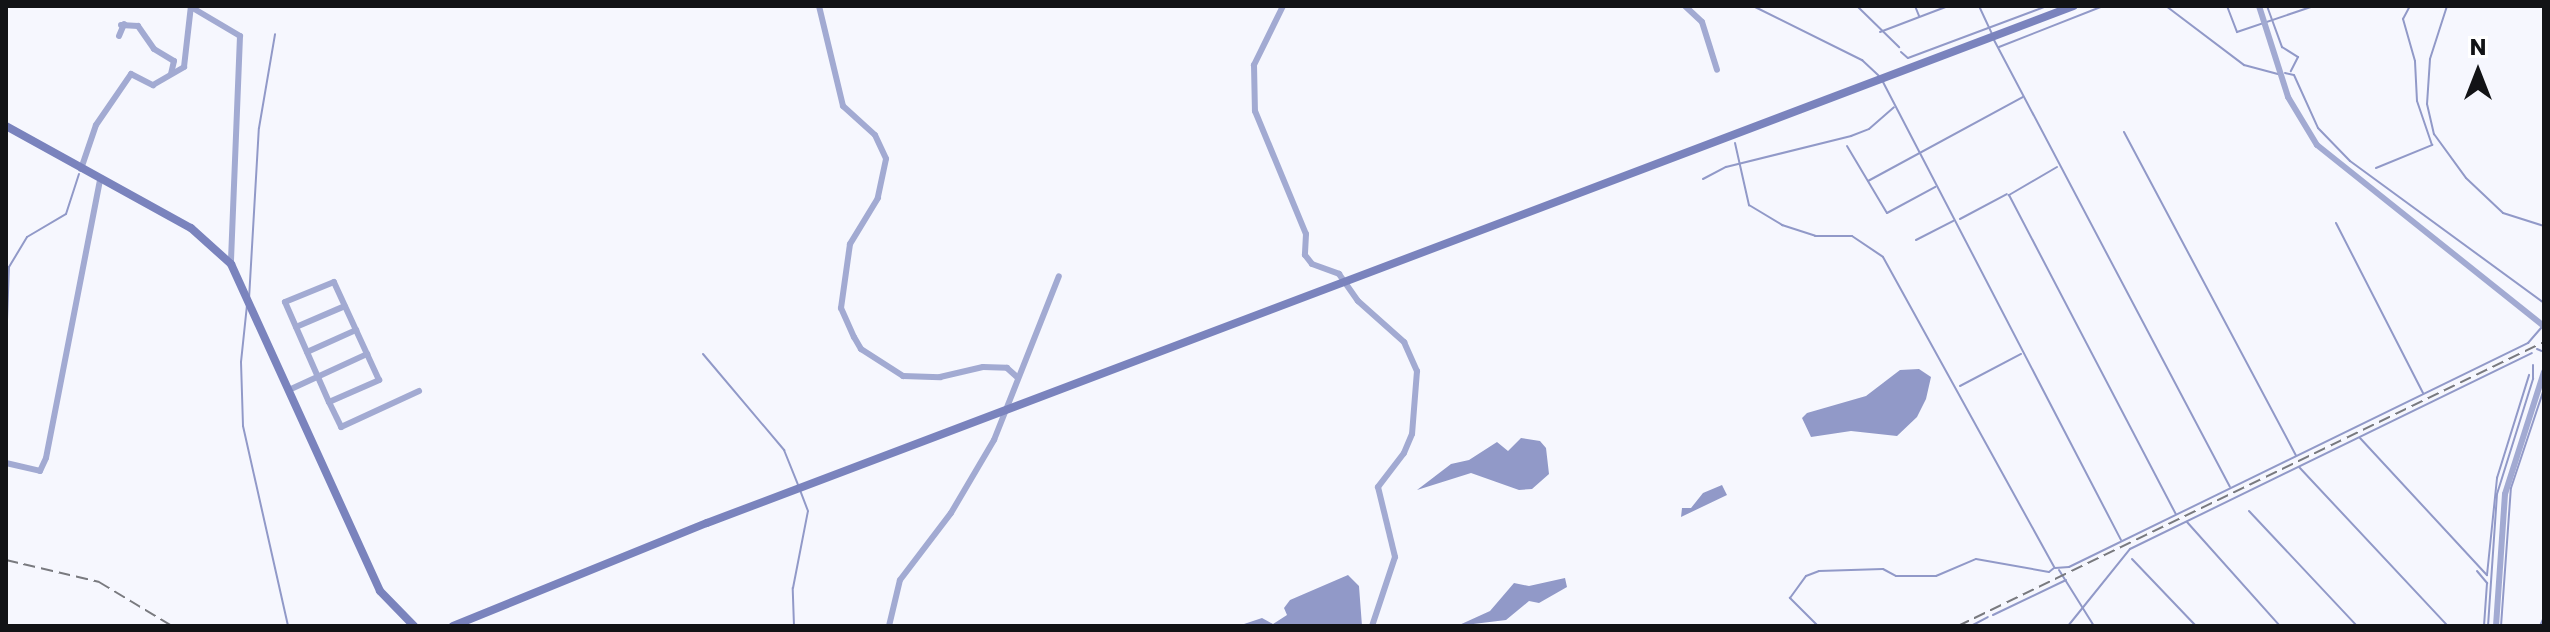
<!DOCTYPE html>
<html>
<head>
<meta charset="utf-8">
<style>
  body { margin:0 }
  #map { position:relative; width:2550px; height:632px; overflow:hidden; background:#f6f7fe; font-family:Poppins,sans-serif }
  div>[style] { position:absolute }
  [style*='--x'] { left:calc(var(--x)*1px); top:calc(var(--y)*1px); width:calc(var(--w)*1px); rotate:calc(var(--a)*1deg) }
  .water>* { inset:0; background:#9199c8 }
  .stream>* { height:2px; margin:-1px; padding:0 1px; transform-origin:1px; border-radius:1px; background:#9199c8 }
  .street>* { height:6px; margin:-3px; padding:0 3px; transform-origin:3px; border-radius:3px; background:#a2aad2 }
  .secondary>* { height:8px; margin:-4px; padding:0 4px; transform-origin:4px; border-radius:4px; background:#7a83bd }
  .rail>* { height:2px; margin-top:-1px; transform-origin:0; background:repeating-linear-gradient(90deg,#797a7f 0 12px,transparent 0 18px) }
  span { translate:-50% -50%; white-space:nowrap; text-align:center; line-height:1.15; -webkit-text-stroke:8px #fff; paint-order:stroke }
  .frame { position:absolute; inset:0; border:8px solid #121316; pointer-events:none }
  .north { position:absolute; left:2438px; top:32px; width:80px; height:80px; -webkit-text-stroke:6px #fff; paint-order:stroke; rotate:0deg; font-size:22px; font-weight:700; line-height:32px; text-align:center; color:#121316 }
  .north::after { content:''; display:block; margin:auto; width:28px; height:36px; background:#121316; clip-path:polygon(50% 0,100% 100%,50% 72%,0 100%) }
</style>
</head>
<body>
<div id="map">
  <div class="water">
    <div style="clip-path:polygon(1919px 369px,1931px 377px,1926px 399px,1917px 417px,1897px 436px,1851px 431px,1811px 437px,1802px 418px,1807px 413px,1866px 396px,1900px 370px)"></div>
    <div style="clip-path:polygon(1521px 438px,1540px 441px,1546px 448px,1549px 474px,1532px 489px,1519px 490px,1471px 473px,1417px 490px,1451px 464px,1469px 460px,1497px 442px,1508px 451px)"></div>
    <div style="clip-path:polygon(1722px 485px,1727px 495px,1681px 517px,1682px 508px,1691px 508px,1703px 493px)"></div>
    <div style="clip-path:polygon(1348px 575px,1359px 586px,1362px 626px,1238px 626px,1262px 618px,1273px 624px,1287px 615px,1284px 608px,1290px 600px)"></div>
    <div style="clip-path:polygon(1565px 578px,1567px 587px,1539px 603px,1529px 601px,1506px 620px,1457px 626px,1490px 611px,1514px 583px,1529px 586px)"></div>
  </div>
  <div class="stream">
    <div style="--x:1753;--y:6;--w:122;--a:26.4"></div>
    <div style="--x:1862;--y:60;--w:23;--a:43"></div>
    <div style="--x:1857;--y:6;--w:59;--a:44.3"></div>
    <div style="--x:1915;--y:6;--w:11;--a:68"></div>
    <div style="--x:1979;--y:6;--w:31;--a:65"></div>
    <div style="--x:2166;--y:6;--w:98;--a:37.1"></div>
    <div style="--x:2244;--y:65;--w:35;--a:15"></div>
    <div style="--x:2227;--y:6;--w:28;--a:69"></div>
    <div style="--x:2237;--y:32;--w:81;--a:-18.7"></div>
    <div style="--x:2267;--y:6;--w:44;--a:69.9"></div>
    <div style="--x:2282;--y:47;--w:19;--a:32"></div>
    <div style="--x:2298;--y:57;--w:16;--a:117"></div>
    <div style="--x:2447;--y:6;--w:56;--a:107.8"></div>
    <div style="--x:2430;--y:59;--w:45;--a:93.8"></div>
    <div style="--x:2427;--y:104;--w:31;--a:77"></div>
    <div style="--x:2434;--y:134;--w:54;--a:54"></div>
    <div style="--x:2466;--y:178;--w:51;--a:43.4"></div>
    <div style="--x:2503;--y:213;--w:43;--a:17.6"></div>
    <div style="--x:1880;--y:32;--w:73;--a:-20.9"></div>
    <div style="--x:1994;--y:40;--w:505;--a:62.17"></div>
    <div style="--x:1999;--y:47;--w:112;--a:-21.5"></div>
    <div style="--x:1901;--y:52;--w:9;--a:41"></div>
    <div style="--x:1908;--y:58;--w:148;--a:-20.5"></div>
    <div style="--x:2285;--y:73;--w:9;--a:13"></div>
    <div style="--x:2294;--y:75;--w:58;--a:65.6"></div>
    <div style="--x:2318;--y:128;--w:46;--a:45.9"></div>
    <div style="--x:2350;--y:161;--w:240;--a:36.2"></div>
    <div style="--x:1883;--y:82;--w:516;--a:62.54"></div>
    <div style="--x:2124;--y:132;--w:366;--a:62"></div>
    <div style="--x:1735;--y:143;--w:64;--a:77.3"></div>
    <div style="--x:1749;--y:205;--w:39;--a:31"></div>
    <div style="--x:1782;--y:225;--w:35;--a:18"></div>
    <div style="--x:1815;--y:236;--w:37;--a:0"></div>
    <div style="--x:1852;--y:236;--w:37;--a:34"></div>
    <div style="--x:1883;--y:257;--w:355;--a:61.1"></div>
    <div style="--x:2055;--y:568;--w:14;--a:-4"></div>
    <div style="--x:2069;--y:567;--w:511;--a:-26.01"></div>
    <div style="--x:2528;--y:343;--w:23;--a:-49"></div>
    <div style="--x:1847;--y:146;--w:78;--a:59.2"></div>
    <div style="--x:1887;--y:213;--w:55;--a:-28.4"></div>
    <div style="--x:2057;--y:167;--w:56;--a:149.7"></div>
    <div style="--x:2009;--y:195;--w:360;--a:62.4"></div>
    <div style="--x:2376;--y:168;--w:61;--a:-22.3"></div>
    <div style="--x:2432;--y:145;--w:46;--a:-108.8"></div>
    <div style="--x:2417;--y:101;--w:40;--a:-92.9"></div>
    <div style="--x:2415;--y:61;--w:44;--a:-105.9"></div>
    <div style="--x:2403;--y:19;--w:15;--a:-62"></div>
    <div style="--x:1703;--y:179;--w:26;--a:-28"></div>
    <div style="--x:1726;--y:167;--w:129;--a:-13.9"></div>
    <div style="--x:1851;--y:136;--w:19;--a:-21"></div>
    <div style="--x:1869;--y:129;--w:33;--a:-41"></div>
    <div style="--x:1868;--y:181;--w:176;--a:-28.5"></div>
    <div style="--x:1960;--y:219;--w:53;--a:-28"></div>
    <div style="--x:2336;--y:223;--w:191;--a:62.9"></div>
    <div style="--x:1916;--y:240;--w:42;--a:-27.2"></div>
    <div style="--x:249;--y:299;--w:171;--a:-86.7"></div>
    <div style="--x:259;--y:128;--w:95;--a:-80.3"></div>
    <div style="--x:247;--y:305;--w:57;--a:96"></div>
    <div style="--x:241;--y:362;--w:64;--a:88.2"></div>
    <div style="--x:243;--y:426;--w:205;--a:77.3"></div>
    <div style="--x:6;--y:347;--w:80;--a:-87.9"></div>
    <div style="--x:9;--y:267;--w:35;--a:-59"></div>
    <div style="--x:27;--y:237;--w:45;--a:-30.5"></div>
    <div style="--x:66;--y:214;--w:42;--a:-72"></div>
    <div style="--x:2537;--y:349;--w:8;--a:23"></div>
    <div style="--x:703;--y:354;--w:126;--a:49.8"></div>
    <div style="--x:784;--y:450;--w:37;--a:68"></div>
    <div style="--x:1960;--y:386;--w:69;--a:-27.7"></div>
    <div style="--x:2360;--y:438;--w:187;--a:47.2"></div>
    <div style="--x:2487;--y:575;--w:98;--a:-84.1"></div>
    <div style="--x:2497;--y:478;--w:108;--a:-72.7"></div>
    <div style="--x:2299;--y:467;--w:218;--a:46.9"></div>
    <div style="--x:2249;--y:511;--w:158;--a:46.8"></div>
    <div style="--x:2187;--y:522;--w:140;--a:48.2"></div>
    <div style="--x:2132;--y:559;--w:93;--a:46.3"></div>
    <div style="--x:2059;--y:570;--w:66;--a:58"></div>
    <div style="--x:2477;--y:571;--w:16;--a:50"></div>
    <div style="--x:2487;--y:583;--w:43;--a:94"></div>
    <div style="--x:1993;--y:615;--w:81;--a:-25.6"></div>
    <div style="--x:794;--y:626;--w:38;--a:-92"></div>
    <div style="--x:793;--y:588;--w:78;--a:-79"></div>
    <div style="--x:808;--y:511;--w:22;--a:-111"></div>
    <div style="--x:1818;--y:626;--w:40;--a:-135"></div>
    <div style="--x:1790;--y:598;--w:27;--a:-54"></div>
    <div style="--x:1806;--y:576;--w:14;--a:-21"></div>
    <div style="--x:1819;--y:571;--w:64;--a:-1.8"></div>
    <div style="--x:1883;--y:569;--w:15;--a:28"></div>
    <div style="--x:1896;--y:576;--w:40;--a:0"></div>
    <div style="--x:1936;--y:576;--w:43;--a:-23"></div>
    <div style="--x:1976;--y:559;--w:74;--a:10.1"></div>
    <div style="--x:2049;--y:572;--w:6;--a:-39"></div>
    <div style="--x:1971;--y:626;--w:19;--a:-28"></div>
    <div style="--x:2068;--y:626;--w:99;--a:-51.2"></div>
    <div style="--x:2130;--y:549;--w:447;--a:-26"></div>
    <div style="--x:2488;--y:626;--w:132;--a:-86.1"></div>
    <div style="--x:2497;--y:494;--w:121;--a:-72.6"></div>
    <div style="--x:2533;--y:379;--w:14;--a:-90"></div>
    <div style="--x:2501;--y:626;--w:138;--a:-85.9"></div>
    <div style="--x:2511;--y:488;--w:104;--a:-71.6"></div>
    <div style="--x:2540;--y:626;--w:10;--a:-66"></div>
  </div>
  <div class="street">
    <div style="--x:819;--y:6;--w:103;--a:76.5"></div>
    <div style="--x:843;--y:106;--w:43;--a:42.2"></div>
    <div style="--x:875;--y:135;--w:26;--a:65"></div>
    <div style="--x:886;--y:159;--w:40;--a:102"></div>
    <div style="--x:878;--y:198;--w:54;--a:121.3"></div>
    <div style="--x:850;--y:244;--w:65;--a:98"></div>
    <div style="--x:841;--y:308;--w:32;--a:66"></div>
    <div style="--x:854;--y:337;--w:14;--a:60"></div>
    <div style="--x:861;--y:349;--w:50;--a:32.7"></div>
    <div style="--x:903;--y:376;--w:37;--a:2"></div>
    <div style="--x:940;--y:377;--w:44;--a:-13.1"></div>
    <div style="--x:983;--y:367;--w:24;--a:2"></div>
    <div style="--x:1007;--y:368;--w:13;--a:42"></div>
    <div style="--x:1283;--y:6;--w:66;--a:116.2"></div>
    <div style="--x:1254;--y:65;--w:46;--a:88.8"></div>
    <div style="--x:1255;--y:111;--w:133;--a:67.5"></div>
    <div style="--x:1306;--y:234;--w:21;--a:93"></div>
    <div style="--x:1305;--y:255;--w:11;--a:52"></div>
    <div style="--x:1312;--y:264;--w:29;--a:20"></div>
    <div style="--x:1339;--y:274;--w:33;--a:55"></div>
    <div style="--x:1358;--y:301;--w:62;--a:41.7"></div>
    <div style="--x:1404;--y:342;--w:32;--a:66"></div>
    <div style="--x:1417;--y:371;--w:63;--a:94.5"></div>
    <div style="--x:1412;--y:434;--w:21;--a:113"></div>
    <div style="--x:1404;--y:453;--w:43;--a:127.4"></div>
    <div style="--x:1378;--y:487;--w:72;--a:76.3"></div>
    <div style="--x:1395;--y:557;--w:73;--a:108.4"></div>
    <div style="--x:1685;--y:6;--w:23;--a:43"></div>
    <div style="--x:1702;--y:22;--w:50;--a:72.6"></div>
    <div style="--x:2259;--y:6;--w:96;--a:72.3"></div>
    <div style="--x:2288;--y:97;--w:56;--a:58.9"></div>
    <div style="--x:2317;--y:145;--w:290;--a:38.6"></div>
    <div style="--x:191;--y:7;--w:57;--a:30.6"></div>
    <div style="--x:240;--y:36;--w:228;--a:92.3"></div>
    <div style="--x:121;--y:25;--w:17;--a:3"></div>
    <div style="--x:138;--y:26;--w:28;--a:55"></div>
    <div style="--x:154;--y:49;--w:23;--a:31"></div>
    <div style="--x:174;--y:61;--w:13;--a:103"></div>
    <div style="--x:119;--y:36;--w:13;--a:-67"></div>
    <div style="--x:81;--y:169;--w:46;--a:-71.2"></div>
    <div style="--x:96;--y:125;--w:62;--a:-55.5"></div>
    <div style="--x:131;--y:74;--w:25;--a:27"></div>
    <div style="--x:153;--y:85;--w:36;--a:-30"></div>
    <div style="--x:184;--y:67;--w:61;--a:-83.5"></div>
    <div style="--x:296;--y:327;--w:53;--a:-23.2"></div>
    <div style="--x:307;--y:352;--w:54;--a:-24.2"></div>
    <div style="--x:291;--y:389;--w:84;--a:-24.7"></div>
    <div style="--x:329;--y:402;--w:55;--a:-23.7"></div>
    <div style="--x:379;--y:380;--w:108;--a:-114.7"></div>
    <div style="--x:334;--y:282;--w:53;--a:157.8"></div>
    <div style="--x:285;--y:302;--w:109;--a:66.3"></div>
    <div style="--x:329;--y:402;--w:28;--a:64"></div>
    <div style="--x:341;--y:427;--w:86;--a:-24.8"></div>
    <div style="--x:6;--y:463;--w:35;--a:13"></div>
    <div style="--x:40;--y:471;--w:14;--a:-65"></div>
    <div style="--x:46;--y:458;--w:282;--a:-79"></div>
    <div style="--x:889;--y:626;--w:47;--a:-76.6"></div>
    <div style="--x:900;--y:580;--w:84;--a:-52.7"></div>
    <div style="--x:951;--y:513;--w:85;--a:-59.5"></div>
    <div style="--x:994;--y:440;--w:176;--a:-68.4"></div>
    <div style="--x:2496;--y:626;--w:132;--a:-86.1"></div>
    <div style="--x:2505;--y:494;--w:128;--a:-72.3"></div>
  </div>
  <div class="secondary">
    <div style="--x:6;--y:126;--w:211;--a:28.9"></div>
    <div style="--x:191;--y:228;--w:54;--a:42"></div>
    <div style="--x:231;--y:264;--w:359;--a:65.5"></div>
    <div style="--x:380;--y:591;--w:49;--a:45.8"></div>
    <div style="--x:453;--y:626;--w:274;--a:-22.1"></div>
    <div style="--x:707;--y:523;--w:1461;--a:-20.72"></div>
  </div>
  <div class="rail">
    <div style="--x:6;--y:560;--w:96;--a:13.3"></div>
    <div style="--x:99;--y:582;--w:85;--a:31.1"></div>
    <div style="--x:1958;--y:626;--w:651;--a:-25.86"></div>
  </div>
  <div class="frame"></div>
  <div class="north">N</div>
</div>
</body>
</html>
